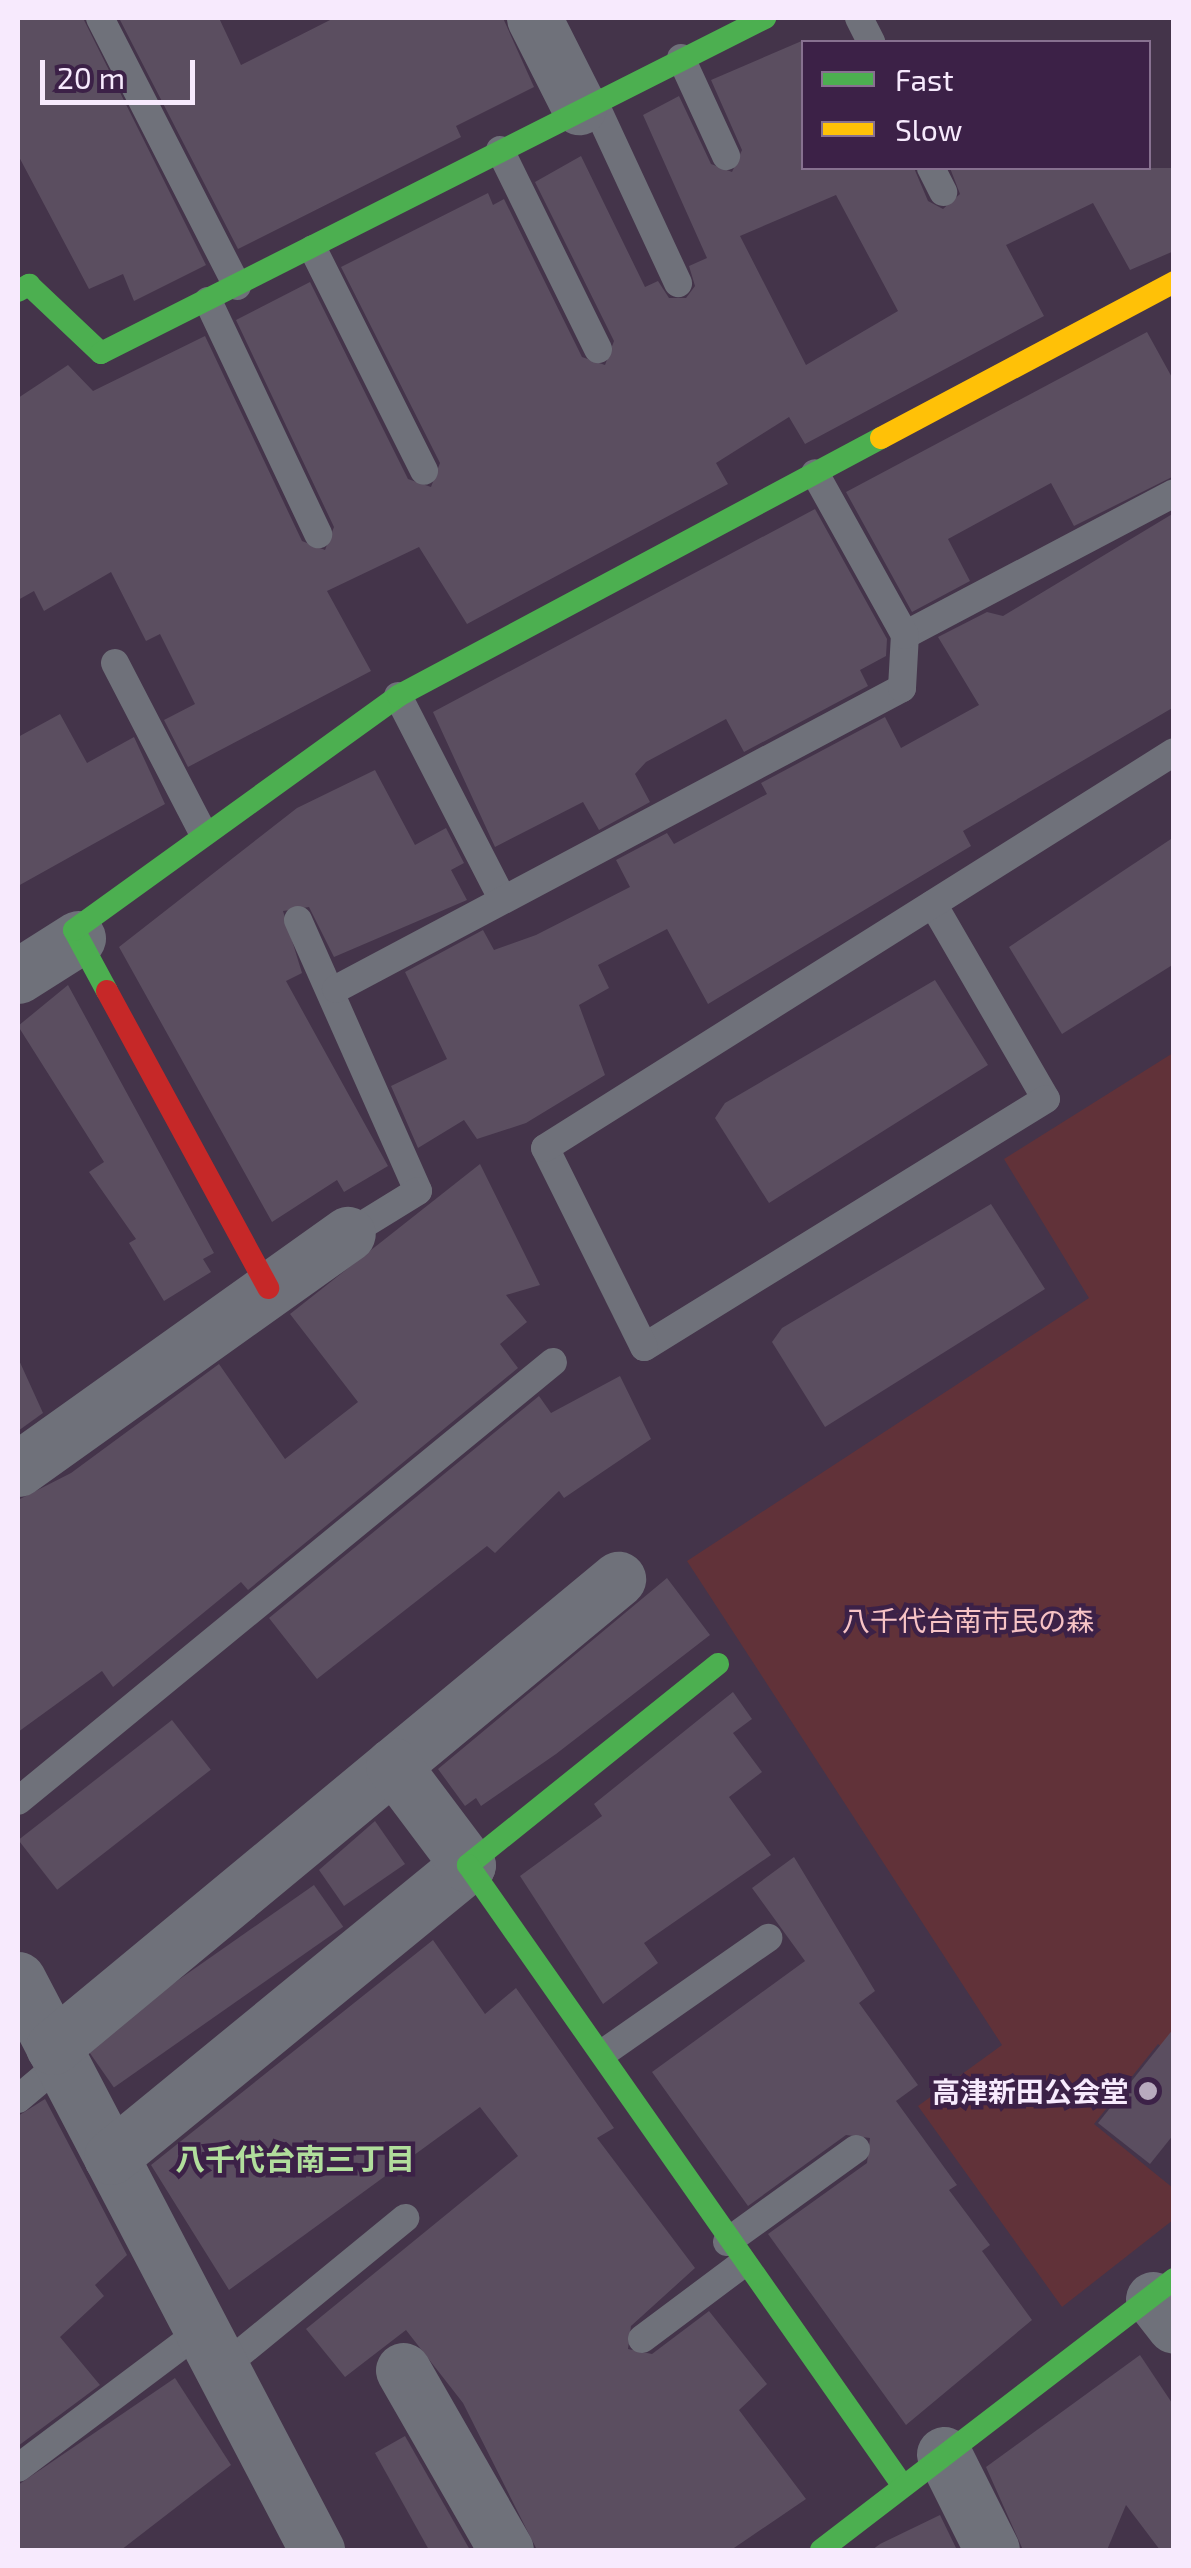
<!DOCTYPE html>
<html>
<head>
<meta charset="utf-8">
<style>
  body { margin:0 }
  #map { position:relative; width:1191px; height:2568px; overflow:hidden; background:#44344a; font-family:"Exo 2","Noto Sans JP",sans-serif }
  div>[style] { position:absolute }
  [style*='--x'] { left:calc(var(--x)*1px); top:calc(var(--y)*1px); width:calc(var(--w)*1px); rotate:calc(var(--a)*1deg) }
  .green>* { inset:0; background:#613239 }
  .building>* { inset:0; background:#5b4e60; transform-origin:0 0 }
  .lane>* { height:28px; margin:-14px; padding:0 14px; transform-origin:14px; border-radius:14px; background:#6f717a }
  .street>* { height:55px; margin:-27.5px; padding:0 27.5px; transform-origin:27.5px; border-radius:27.5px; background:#6f717a }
  .fast>* { height:22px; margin:-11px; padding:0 11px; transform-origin:11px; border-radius:11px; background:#4caf50 }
  .slow>* { height:22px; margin:-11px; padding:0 11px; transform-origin:11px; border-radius:11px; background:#ffc107 }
  .jam>* { height:22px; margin:-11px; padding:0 11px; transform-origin:11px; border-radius:11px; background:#c62828 }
  .dots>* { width:28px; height:28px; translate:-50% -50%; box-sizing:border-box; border:5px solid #3c2147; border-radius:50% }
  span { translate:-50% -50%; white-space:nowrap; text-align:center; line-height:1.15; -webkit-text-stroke:9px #3c2147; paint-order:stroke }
  .park-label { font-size:28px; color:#f7c3c5 }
  .poi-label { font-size:28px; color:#f7eafd; font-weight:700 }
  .right { translate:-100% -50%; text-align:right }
  .neighbourhood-label { font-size:30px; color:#b1de9c; font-weight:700 }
  .frame { position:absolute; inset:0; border:20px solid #f7eafd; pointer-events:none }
  .legend { position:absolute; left:801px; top:40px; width:350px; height:130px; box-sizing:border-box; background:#3c2147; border:2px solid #877190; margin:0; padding:12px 18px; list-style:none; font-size:30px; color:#f7eafd }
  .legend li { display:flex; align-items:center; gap:20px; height:50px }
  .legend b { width:50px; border:2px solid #877190 }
  .scale { position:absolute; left:40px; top:60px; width:155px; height:45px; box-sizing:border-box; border:5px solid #f7eafd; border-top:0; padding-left:12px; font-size:30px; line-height:35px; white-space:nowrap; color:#f7eafd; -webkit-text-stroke:8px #3c2147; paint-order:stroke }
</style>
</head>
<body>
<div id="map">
  <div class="green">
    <div style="clip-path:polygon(1173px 1053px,1173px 2055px,1158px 2044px,1094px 2124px,1173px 2188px,1173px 2220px,1062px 2307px,918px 2106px,1002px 2045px,687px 1561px,1089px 1298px,1004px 1159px)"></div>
  </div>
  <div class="building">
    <div style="clip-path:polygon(18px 18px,83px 18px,206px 265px,134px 301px,123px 274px,89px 289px,18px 155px)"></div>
    <div style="clip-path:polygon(119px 18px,219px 18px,241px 65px,334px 18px,503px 18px,534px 87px,456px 126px,461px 137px,238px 249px)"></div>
    <div style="clip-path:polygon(evenodd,804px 40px,804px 168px,914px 168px,928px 201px,943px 209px,960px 194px,950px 168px,1174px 168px,1174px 251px,1130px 270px,1093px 203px,1006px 245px,1044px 316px,805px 444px,789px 417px,716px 463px,728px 484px,467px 624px,419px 547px,327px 591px,371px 671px,188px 767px,164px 720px,195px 704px,160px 634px,146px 641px,111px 572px,44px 611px,34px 591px,18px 600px,18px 398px,68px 365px,93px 391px,205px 336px,302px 541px,325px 550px,334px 527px,236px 320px,310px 282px,408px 479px,431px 487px,440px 463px,341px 267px,488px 193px,493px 205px,504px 199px,582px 357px,605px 365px,614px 341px,535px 182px,581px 156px,645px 287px,658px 281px,669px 298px,686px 298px,695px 286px,689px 266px,707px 258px,643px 115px,679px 96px,711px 164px,732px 172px,742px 150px,711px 80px,804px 40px,836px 195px,898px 311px,806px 365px,740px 236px,836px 195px)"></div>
    <div style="clip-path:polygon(1147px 332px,1174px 381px,1174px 476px,1074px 526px,1051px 483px,948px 539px,970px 581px,912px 612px,846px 492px)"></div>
    <div style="clip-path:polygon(815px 509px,887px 639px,886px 656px,860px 670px,868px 686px,744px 752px,726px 719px,646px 762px,635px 774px,650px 802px,599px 830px,583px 802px,495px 847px,433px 712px)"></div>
    <div style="clip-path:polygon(1174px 513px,1174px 707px,963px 831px,971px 846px,708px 1004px,667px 929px,598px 965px,609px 988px,579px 1005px,605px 1075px,526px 1123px,477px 1139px,464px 1120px,418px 1148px,391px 1086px,447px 1059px,405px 972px,483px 930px,494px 950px,536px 935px,630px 887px,616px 860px,667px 833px,674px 844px,767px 794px,761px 783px,885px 717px,901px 748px,979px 705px,938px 637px,987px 612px,1003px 616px)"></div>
    <div style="clip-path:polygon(60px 714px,87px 763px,134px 737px,165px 804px,18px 886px,18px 737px)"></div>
    <div style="clip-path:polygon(375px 770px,415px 845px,446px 828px,464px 863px,451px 870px,467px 900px,334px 957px,309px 907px,283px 911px,302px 973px,286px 981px,388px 1166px,344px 1192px,337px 1180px,272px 1222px,119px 947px,297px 808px)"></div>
    <div style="clip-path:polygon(1174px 837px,1174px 964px,1062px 1034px,1009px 947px)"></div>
    <div style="clip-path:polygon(935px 980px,988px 1065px,769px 1203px,715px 1118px,725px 1103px)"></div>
    <div style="clip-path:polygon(68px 985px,214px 1253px,203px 1259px,211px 1272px,164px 1301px,129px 1243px,136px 1239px,89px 1172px,104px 1162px,18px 1026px)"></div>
    <div style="clip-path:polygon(480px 1164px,540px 1285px,506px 1295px,527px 1322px,500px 1344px,518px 1368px,248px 1590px,241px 1582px,113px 1687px,102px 1671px,18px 1732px,18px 1500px,71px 1473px,219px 1364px,285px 1459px,358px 1402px,290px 1314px)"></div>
    <div style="clip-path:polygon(991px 1204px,1045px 1289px,825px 1427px,772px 1342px,782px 1328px)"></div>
    <div style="clip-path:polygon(18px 1358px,43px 1413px,18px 1431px)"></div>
    <div style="clip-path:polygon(620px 1376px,651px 1439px,564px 1498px,559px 1491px,495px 1553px,487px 1546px,317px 1679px,269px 1618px,539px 1396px,551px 1413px)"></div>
    <div style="clip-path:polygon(667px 1578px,710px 1635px,556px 1754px,481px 1806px,476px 1798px,465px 1806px,438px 1769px)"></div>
    <div style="clip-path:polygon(733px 1692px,752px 1719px,733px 1733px,762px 1772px,729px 1797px,771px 1855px,644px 1943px,658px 1963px,603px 2004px,520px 1876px,602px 1816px,594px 1804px)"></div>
    <div style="left:172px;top:1720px;width:63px;height:195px;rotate:52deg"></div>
    <div style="clip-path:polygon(375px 1821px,405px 1864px,344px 1906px,319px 1870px)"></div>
    <div style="clip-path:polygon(794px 1857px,875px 1991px,859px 2003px,918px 2085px,896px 2101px,957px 2185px,949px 2190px,990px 2245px,982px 2251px,1032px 2320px,906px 2425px,768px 2234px,867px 2163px,870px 2138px,846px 2135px,748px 2206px,652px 2072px,805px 1961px,752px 1888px)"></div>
    <div style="left:314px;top:1885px;width:51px;height:280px;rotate:55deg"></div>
    <div style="clip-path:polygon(433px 1940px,485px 2014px,516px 1988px,614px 2128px,597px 2138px,695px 2268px,631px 2326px,628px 2349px,652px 2354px,709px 2311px,767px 2384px,739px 2410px,806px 2499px,731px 2550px,537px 2550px,463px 2403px,406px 2330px,345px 2377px,306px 2329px,518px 2156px,480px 2107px,229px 2290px,151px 2165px)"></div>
    <div style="clip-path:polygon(1174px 2028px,1174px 2134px,1150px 2164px,1098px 2123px)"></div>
    <div style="clip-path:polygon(45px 2099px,127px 2255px,95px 2285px,104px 2296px,60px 2337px,100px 2385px,18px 2446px,18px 2116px)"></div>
    <div style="clip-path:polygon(1140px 2355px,1174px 2406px,1174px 2550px,1160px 2550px,1126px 2505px,1107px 2550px,1023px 2550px,986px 2467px)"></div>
    <div style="clip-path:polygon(175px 2378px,231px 2465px,121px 2550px,18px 2550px,18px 2485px)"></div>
    <div style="clip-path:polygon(405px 2436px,470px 2550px,429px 2550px,375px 2453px)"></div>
    <div style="clip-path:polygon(940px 2515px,957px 2550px,872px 2550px,880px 2544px)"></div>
  </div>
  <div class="lane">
    <div style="--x:100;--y:18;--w:301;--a:62.9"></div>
    <div style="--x:859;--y:18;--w:27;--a:63"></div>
    <div style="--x:681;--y:58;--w:108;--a:65.3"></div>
    <div style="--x:593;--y:100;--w:202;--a:65.1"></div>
    <div style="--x:500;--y:150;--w:222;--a:63.8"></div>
    <div style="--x:931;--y:168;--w:27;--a:63"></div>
    <div style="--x:313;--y:249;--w:248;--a:63.4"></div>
    <div style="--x:208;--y:301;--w:258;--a:64.7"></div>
    <div style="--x:905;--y:635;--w:304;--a:-27.8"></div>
    <div style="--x:115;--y:663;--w:189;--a:62.6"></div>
    <div style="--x:398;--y:696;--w:227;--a:62.8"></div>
    <div style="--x:933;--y:904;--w:225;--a:59.9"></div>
    <div style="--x:1046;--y:1099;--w:472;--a:148.3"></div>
    <div style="--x:644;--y:1347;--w:222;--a:-116.4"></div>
    <div style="--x:545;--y:1148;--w:743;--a:-32.19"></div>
    <div style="--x:298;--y:920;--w:296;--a:66.1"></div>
    <div style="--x:418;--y:1191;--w:82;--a:148.4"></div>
    <div style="--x:336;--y:989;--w:641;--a:-28"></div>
    <div style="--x:902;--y:688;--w:53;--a:-86.8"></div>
    <div style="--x:905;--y:635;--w:185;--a:-119.1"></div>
    <div style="--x:18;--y:1801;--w:692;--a:-39.37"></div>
    <div style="--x:606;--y:2051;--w:198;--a:-34.9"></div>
    <div style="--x:18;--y:2099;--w:57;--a:-40.1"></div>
    <div style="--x:727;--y:2242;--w:159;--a:-35.8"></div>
    <div style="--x:642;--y:2339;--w:124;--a:-36.8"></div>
    <div style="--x:222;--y:2368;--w:237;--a:-39.3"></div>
    <div style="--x:18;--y:2468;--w:230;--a:-36.9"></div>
  </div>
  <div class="street">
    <div style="--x:534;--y:18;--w:100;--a:63.2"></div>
    <div style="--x:18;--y:976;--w:71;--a:-32.3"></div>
    <div style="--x:18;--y:1469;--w:405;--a:-35.5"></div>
    <div style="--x:18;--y:1979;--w:645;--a:62.36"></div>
    <div style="--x:53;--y:2047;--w:734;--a:-39.64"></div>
    <div style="--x:111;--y:2157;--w:461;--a:-39.3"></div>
    <div style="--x:468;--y:1865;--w:125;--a:-126.9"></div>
    <div style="--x:1153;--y:2299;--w:34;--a:52"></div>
    <div style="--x:403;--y:2370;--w:207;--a:60.2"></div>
    <div style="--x:944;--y:2454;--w:107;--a:63.4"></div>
  </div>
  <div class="fast">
    <div style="--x:18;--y:291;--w:13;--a:-29"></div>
    <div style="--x:29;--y:285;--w:99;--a:43.4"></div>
    <div style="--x:101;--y:353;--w:744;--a:-26.77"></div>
    <div style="--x:107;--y:991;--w:69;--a:-118.4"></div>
    <div style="--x:74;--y:930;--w:400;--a:-35.8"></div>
    <div style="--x:398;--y:696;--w:548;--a:-28.11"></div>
    <div style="--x:718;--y:1664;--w:321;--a:141.2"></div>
    <div style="--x:468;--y:1865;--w:758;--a:54.99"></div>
    <div style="--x:821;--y:2550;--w:445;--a:-37.5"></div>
  </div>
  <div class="slow">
    <div style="--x:881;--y:438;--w:332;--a:-28"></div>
  </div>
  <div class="jam">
    <div style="--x:107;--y:991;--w:338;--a:61.5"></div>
  </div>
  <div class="dots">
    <div style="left:1148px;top:2091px;background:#b8aabe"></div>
  </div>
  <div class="park-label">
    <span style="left:968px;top:1620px">八千代台南市民の森</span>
  </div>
  <div class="poi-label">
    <span class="right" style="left:1128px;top:2091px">高津新田公会堂</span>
  </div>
  <div class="neighbourhood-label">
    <span style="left:295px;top:2158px">八千代台南三丁目</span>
  </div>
  <div class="frame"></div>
  <ul class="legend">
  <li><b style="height:12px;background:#4caf50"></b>Fast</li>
  <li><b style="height:12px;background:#ffc107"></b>Slow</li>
  </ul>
  <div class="scale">20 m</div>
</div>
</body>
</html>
